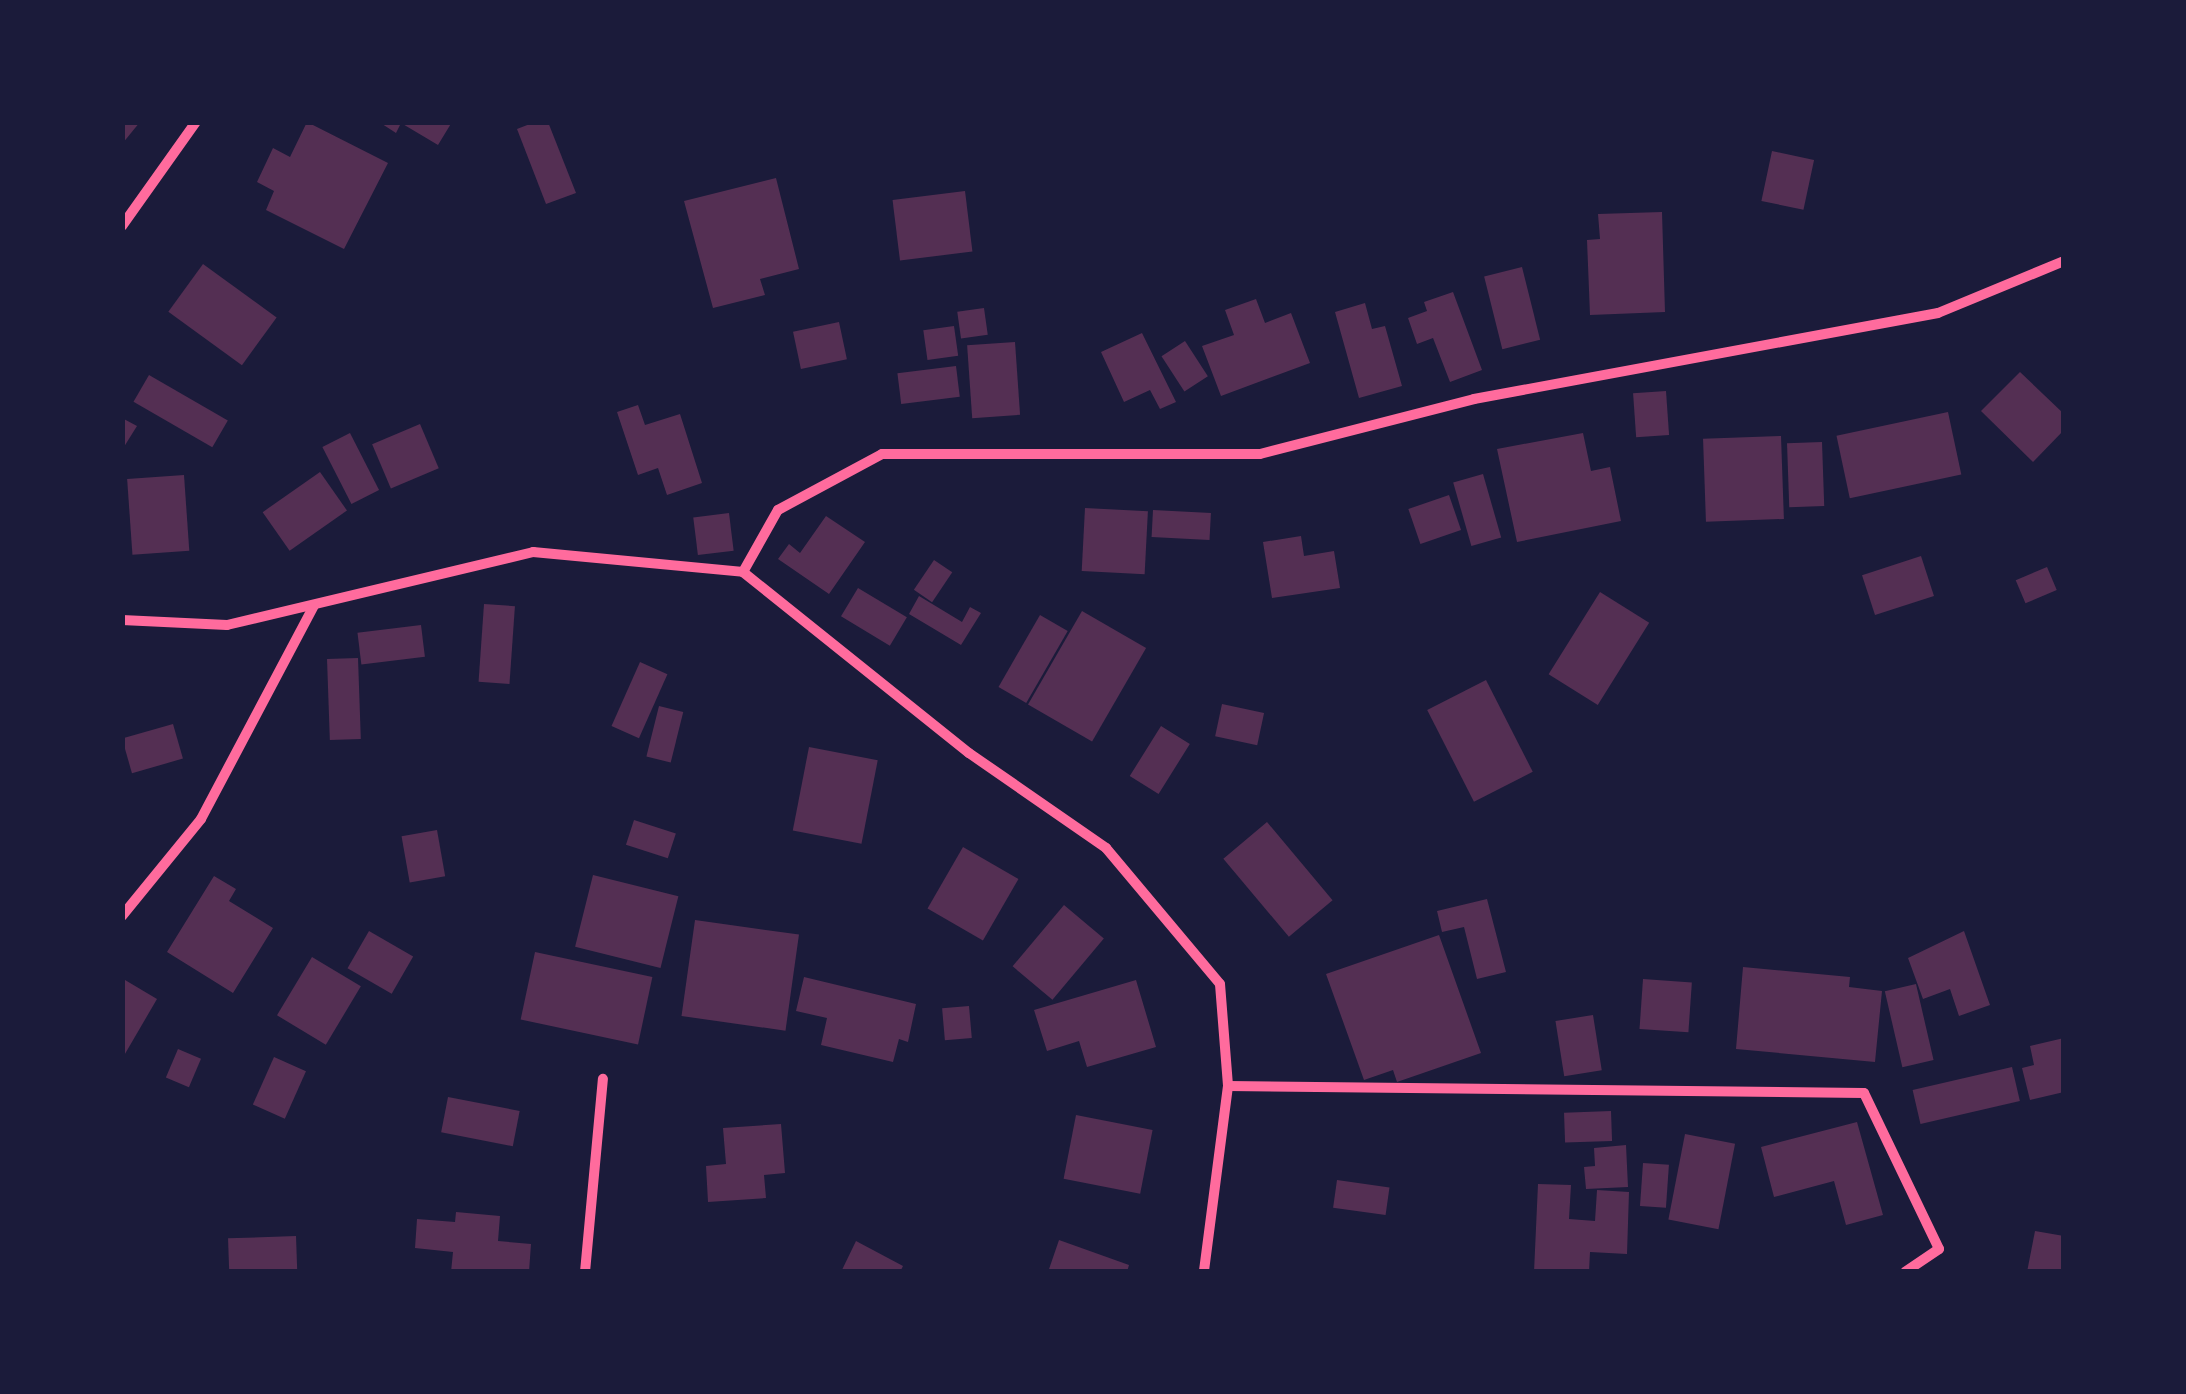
<!DOCTYPE html>
<html>
<head>
<meta charset="utf-8">
<style>
  body { margin:0 }
  #map { position:relative; width:2186px; height:1394px; overflow:hidden; background:#1b1b3a; font-family:"Space Grotesk",sans-serif }
  div>[style] { position:absolute }
  [style*='--x'] { left:calc(var(--x)*1px); top:calc(var(--y)*1px); width:calc(var(--w)*1px); rotate:calc(var(--a)*1deg) }
  .building>* { inset:0; background:#542f53; transform-origin:0 0 }
  .minor>* { height:10px; margin:-5px; padding:0 5px; transform-origin:5px; border-radius:5px; background:#ff6b9d }
  span { translate:-50% -50%; white-space:nowrap; text-align:center; line-height:1.15; -webkit-text-stroke:9px #1b1b3a; paint-order:stroke }
  .frame { position:absolute; inset:0; border:125px solid #1b1b3a; pointer-events:none }
</style>
</head>
<body>
<div id="map">
  <div class="building">
    <div style="clip-path:polygon(122px 122px,140px 122px,122px 144px)"></div>
    <div style="clip-path:polygon(307px 122px,388px 163px,344px 249px,266px 210px,274px 191px,257px 182px,273px 148px,290px 157px)"></div>
    <div style="clip-path:polygon(379px 122px,452px 122px,438px 145px,401px 123px,396px 133px)"></div>
    <div style="clip-path:polygon(535px 122px,548px 122px,576px 193px,546px 204px,517px 129px)"></div>
    <div style="left:1772px;top:151px;width:43px;height:51px;rotate:12deg"></div>
    <div style="clip-path:polygon(776px 178px,799px 269px,760px 279px,765px 295px,713px 308px,684px 201px)"></div>
    <div style="left:965px;top:191px;width:61px;height:73px;rotate:83deg"></div>
    <div style="clip-path:polygon(1662px 212px,1665px 312px,1590px 315px,1587px 240px,1600px 239px,1598px 214px)"></div>
    <div style="left:203px;top:264px;width:91px;height:59px;rotate:36deg"></div>
    <div style="left:1522px;top:267px;width:75px;height:39px;rotate:76deg"></div>
    <div style="clip-path:polygon(1453px 292px,1482px 370px,1450px 382px,1433px 338px,1417px 344px,1408px 318px,1427px 311px,1424px 302px)"></div>
    <div style="clip-path:polygon(1256px 299px,1265px 323px,1291px 313px,1310px 363px,1221px 396px,1202px 346px,1234px 335px,1225px 310px)"></div>
    <div style="clip-path:polygon(1365px 303px,1372px 329px,1385px 326px,1402px 386px,1359px 398px,1335px 312px)"></div>
    <div style="left:984px;top:308px;width:27px;height:27px;rotate:82deg"></div>
    <div style="left:839px;top:322px;width:38px;height:47px;rotate:78deg"></div>
    <div style="left:954px;top:326px;width:30px;height:31px;rotate:82deg"></div>
    <div style="clip-path:polygon(1142px 333px,1176px 402px,1160px 409px,1150px 390px,1124px 402px,1101px 352px)"></div>
    <div style="left:1185px;top:341px;width:42px;height:28px;rotate:57deg"></div>
    <div style="left:1015px;top:342px;width:73px;height:48px;rotate:86deg"></div>
    <div style="left:956px;top:366px;width:31px;height:59px;rotate:83deg"></div>
    <div style="clip-path:polygon(2020px 372px,2064px 414px,2064px 430px,2033px 462px,1981px 411px)"></div>
    <div style="left:149px;top:375px;width:91px;height:31px;rotate:30deg"></div>
    <div style="left:1666px;top:391px;width:44px;height:33px;rotate:86deg"></div>
    <div style="clip-path:polygon(638px 405px,645px 425px,680px 414px,702px 483px,667px 495px,658px 468px,638px 475px,617px 412px)"></div>
    <div style="left:1948px;top:412px;width:64px;height:114px;rotate:78deg"></div>
    <div style="clip-path:polygon(122px 418px,137px 426px,122px 450px)"></div>
    <div style="left:420px;top:424px;width:48px;height:52px;rotate:67deg"></div>
    <div style="left:350px;top:433px;width:64px;height:31px;rotate:63deg"></div>
    <div style="clip-path:polygon(1583px 433px,1591px 471px,1610px 467px,1621px 521px,1517px 542px,1497px 449px)"></div>
    <div style="left:1781px;top:436px;width:83px;height:78px;rotate:88deg"></div>
    <div style="left:1822px;top:442px;width:64px;height:35px;rotate:88deg"></div>
    <div style="left:320px;top:472px;width:47px;height:70px;rotate:55deg"></div>
    <div style="left:1483px;top:474px;width:66px;height:31px;rotate:74deg"></div>
    <div style="left:184px;top:475px;width:76px;height:57px;rotate:86deg"></div>
    <div style="left:1449px;top:495px;width:37px;height:43px;rotate:71deg"></div>
    <div style="left:1085px;top:508px;width:63px;height:63px;rotate:3deg"></div>
    <div style="left:1153px;top:510px;width:58px;height:27px;rotate:3deg"></div>
    <div style="left:729px;top:513px;width:38px;height:36px;rotate:83deg"></div>
    <div style="clip-path:polygon(826px 516px,865px 542px,829px 594px,778px 559px,789px 544px,800px 553px)"></div>
    <div style="clip-path:polygon(1301px 536px,1304px 556px,1334px 551px,1340px 588px,1272px 598px,1263px 542px)"></div>
    <div style="left:1921px;top:556px;width:42px;height:62px;rotate:72deg"></div>
    <div style="left:934px;top:560px;width:22px;height:36px;rotate:34deg"></div>
    <div style="left:2047px;top:567px;width:25px;height:34px;rotate:67deg"></div>
    <div style="left:858px;top:588px;width:57px;height:33px;rotate:31deg"></div>
    <div style="left:1600px;top:592px;width:58px;height:97px;rotate:32deg"></div>
    <div style="clip-path:polygon(919px 596px,962px 622px,970px 607px,981px 613px,961px 645px,909px 614px)"></div>
    <div style="left:484px;top:604px;width:31px;height:78px;rotate:4deg"></div>
    <div style="left:1082px;top:611px;width:74px;height:108px;rotate:30deg"></div>
    <div style="left:1040px;top:615px;width:32px;height:83px;rotate:30deg"></div>
    <div style="left:421px;top:625px;width:32px;height:64px;rotate:83deg"></div>
    <div style="left:358px;top:658px;width:81px;height:31px;rotate:88deg"></div>
    <div style="left:640px;top:662px;width:30px;height:70px;rotate:24deg"></div>
    <div style="left:1486px;top:680px;width:103px;height:66px;rotate:63deg"></div>
    <div style="left:1222px;top:704px;width:43px;height:33px;rotate:12deg"></div>
    <div style="left:659px;top:706px;width:25px;height:52px;rotate:14deg"></div>
    <div style="left:173px;top:724px;width:36px;height:53px;rotate:74deg"></div>
    <div style="left:1161px;top:726px;width:34px;height:59px;rotate:32deg"></div>
    <div style="left:809px;top:747px;width:70px;height:85px;rotate:11deg"></div>
    <div style="left:634px;top:820px;width:44px;height:26px;rotate:18deg"></div>
    <div style="left:1267px;top:822px;width:102px;height:57px;rotate:50deg"></div>
    <div style="left:437px;top:830px;width:47px;height:36px;rotate:80deg"></div>
    <div style="left:963px;top:847px;width:64px;height:71px;rotate:30deg"></div>
    <div style="left:593px;top:875px;width:88px;height:74px;rotate:14deg"></div>
    <div style="clip-path:polygon(214px 876px,236px 889px,229px 901px,273px 928px,233px 993px,167px 952px)"></div>
    <div style="clip-path:polygon(1487px 899px,1506px 972px,1477px 979px,1464px 927px,1442px 932px,1437px 911px)"></div>
    <div style="left:1064px;top:905px;width:52px;height:80px;rotate:40deg"></div>
    <div style="left:695px;top:920px;width:105px;height:97px;rotate:8deg"></div>
    <div style="left:369px;top:931px;width:51px;height:43px;rotate:30deg"></div>
    <div style="clip-path:polygon(1964px 931px,1990px 1005px,1959px 1016px,1950px 989px,1923px 999px,1908px 958px)"></div>
    <div style="clip-path:polygon(1439px 935px,1481px 1053px,1397px 1082px,1393px 1070px,1364px 1080px,1326px 974px)"></div>
    <div style="left:535px;top:952px;width:120px;height:69px;rotate:12deg"></div>
    <div style="left:312px;top:957px;width:57px;height:68px;rotate:31deg"></div>
    <div style="clip-path:polygon(1743px 967px,1850px 977px,1849px 987px,1882px 991px,1875px 1062px,1736px 1049px)"></div>
    <div style="clip-path:polygon(804px 977px,916px 1004px,908px 1042px,899px 1039px,893px 1062px,821px 1045px,827px 1018px,796px 1011px)"></div>
    <div style="left:1643px;top:979px;width:49px;height:50px;rotate:4deg"></div>
    <div style="clip-path:polygon(125px 980px,157px 999px,122px 1059px,122px 984px)"></div>
    <div style="clip-path:polygon(1136px 980px,1156px 1047px,1087px 1067px,1079px 1041px,1047px 1051px,1034px 1010px)"></div>
    <div style="left:1916px;top:984px;width:78px;height:32px;rotate:77deg"></div>
    <div style="left:969px;top:1006px;width:32px;height:27px;rotate:85deg"></div>
    <div style="left:1593px;top:1015px;width:56px;height:38px;rotate:81deg"></div>
    <div style="clip-path:polygon(2064px 1038px,2064px 1092px,2030px 1100px,2022px 1068px,2034px 1065px,2030px 1046px)"></div>
    <div style="left:178px;top:1049px;width:25px;height:31px;rotate:23deg"></div>
    <div style="left:274px;top:1057px;width:35px;height:52px;rotate:24deg"></div>
    <div style="left:2012px;top:1067px;width:35px;height:102px;rotate:77deg"></div>
    <div style="left:448px;top:1097px;width:73px;height:36px;rotate:11deg"></div>
    <div style="left:1611px;top:1111px;width:30px;height:47px;rotate:88deg"></div>
    <div style="left:1076px;top:1115px;width:78px;height:65px;rotate:11deg"></div>
    <div style="clip-path:polygon(1857px 1122px,1883px 1215px,1846px 1225px,1834px 1181px,1774px 1197px,1761px 1147px)"></div>
    <div style="clip-path:polygon(781px 1124px,785px 1173px,764px 1175px,766px 1198px,708px 1202px,706px 1166px,726px 1164px,723px 1128px)"></div>
    <div style="left:1685px;top:1134px;width:51px;height:87px;rotate:11deg"></div>
    <div style="clip-path:polygon(1626px 1145px,1628px 1187px,1586px 1189px,1584px 1167px,1595px 1166px,1594px 1148px)"></div>
    <div style="left:1643px;top:1163px;width:26px;height:43px;rotate:4deg"></div>
    <div style="left:1337px;top:1180px;width:53px;height:28px;rotate:8deg"></div>
    <div style="clip-path:polygon(1538px 1184px,1571px 1185px,1569px 1219px,1595px 1221px,1597px 1190px,1629px 1192px,1627px 1254px,1590px 1252px,1589px 1272px,1534px 1272px)"></div>
    <div style="clip-path:polygon(456px 1212px,500px 1216px,498px 1241px,531px 1244px,529px 1272px,451px 1272px,453px 1252px,415px 1248px,417px 1219px,455px 1222px)"></div>
    <div style="clip-path:polygon(2035px 1231px,2064px 1236px,2064px 1272px,2027px 1272px)"></div>
    <div style="left:296px;top:1236px;width:36px;height:68px;rotate:88deg"></div>
    <div style="clip-path:polygon(1059px 1240px,1129px 1265px,1127px 1272px,1048px 1272px)"></div>
    <div style="clip-path:polygon(856px 1241px,903px 1266px,900px 1272px,841px 1272px)"></div>
  </div>
  <div class="minor">
    <div style="--x:122;--y:226;--w:128;--a:-54.6"></div>
    <div style="--x:743;--y:572;--w:71;--a:-60.6"></div>
    <div style="--x:778;--y:510;--w:118;--a:-28.3"></div>
    <div style="--x:882;--y:454;--w:378;--a:0"></div>
    <div style="--x:1260;--y:454;--w:221;--a:-14.4"></div>
    <div style="--x:1474;--y:399;--w:472;--a:-10.5"></div>
    <div style="--x:1938;--y:313;--w:136;--a:-22.4"></div>
    <div style="--x:122;--y:620;--w:105;--a:2.7"></div>
    <div style="--x:227;--y:625;--w:315;--a:-13.4"></div>
    <div style="--x:533;--y:552;--w:211;--a:5.4"></div>
    <div style="--x:743;--y:572;--w:290;--a:38.7"></div>
    <div style="--x:969;--y:753;--w:167;--a:34.7"></div>
    <div style="--x:1106;--y:848;--w:177;--a:50"></div>
    <div style="--x:1220;--y:984;--w:102;--a:85.5"></div>
    <div style="--x:1228;--y:1086;--w:188;--a:97.4"></div>
    <div style="--x:122;--y:916;--w:125;--a:-50.8"></div>
    <div style="--x:201;--y:819;--w:241;--a:-62.1"></div>
    <div style="--x:1228;--y:1086;--w:636;--a:0.63"></div>
    <div style="--x:1864;--y:1093;--w:173;--a:64.3"></div>
    <div style="--x:1939;--y:1249;--w:41;--a:145.9"></div>
    <div style="--x:585;--y:1272;--w:194;--a:-84.7"></div>
  </div>
  <div class="frame"></div>
</div>
</body>
</html>
